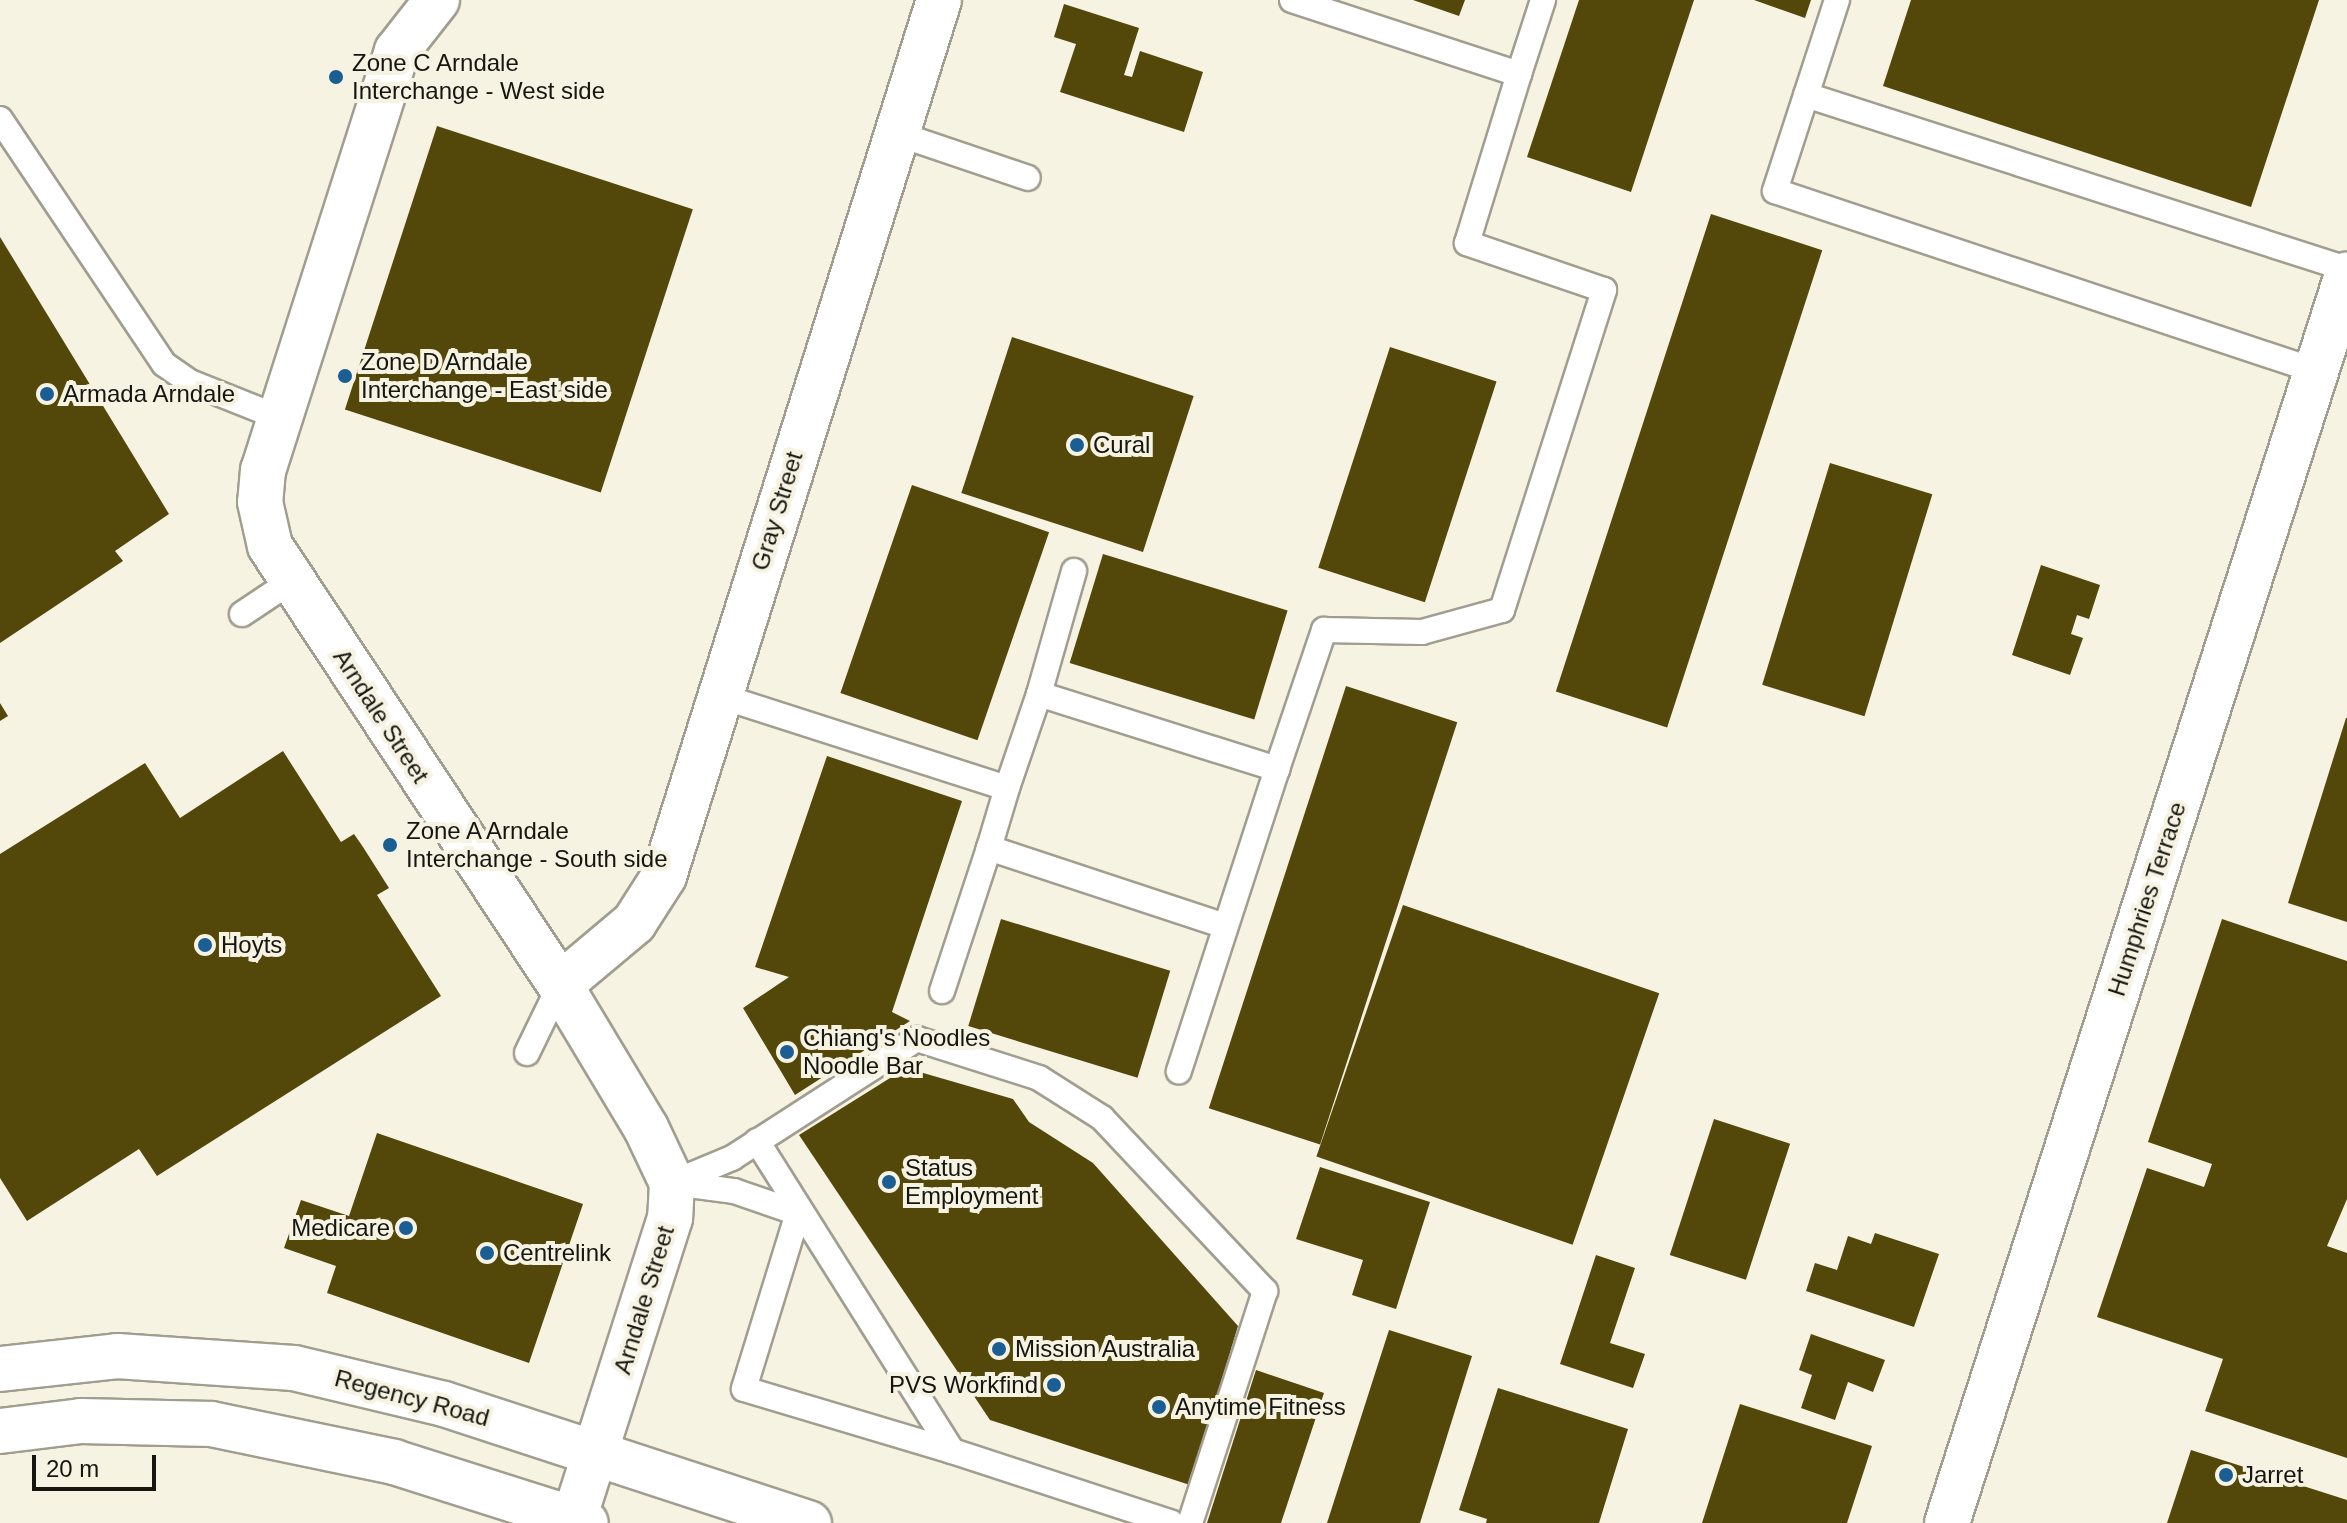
<!DOCTYPE html>
<html>
<head>
<meta charset="utf-8">
<style>
  body { margin:0 }
  #map { position:relative; width:2347px; height:1523px; overflow:hidden; background:#f6f3e3; font-family:Helvetica,sans-serif }
  div>[style] { position:absolute }
  [style*='--x'] { left:calc(var(--x)*1px); top:calc(var(--y)*1px); width:calc(var(--w)*1px); rotate:calc(var(--a)*1deg) }
  .building>* { inset:0; background:#53470a; transform-origin:0 0 }
  .roads { filter:drop-shadow(2px 0 #a19e8f) drop-shadow(-2px 0 #a19e8f) drop-shadow(0 2px #a19e8f) drop-shadow(0 -2px #a19e8f) }
  .service>* { height:24px; margin:-12px; padding:0 12px; transform-origin:12px; border-radius:12px; background:#fff }
  .minor>* { height:44px; margin:-22px; padding:0 22px; transform-origin:22px; border-radius:22px; background:#fff }
  .secondary>* { height:44px; margin:-22px; padding:0 22px; transform-origin:22px; border-radius:22px; background:#fff }
  .dots>* { width:22px; height:22px; translate:-50% -50%; box-sizing:border-box; border:4px solid #f6f3e3; border-radius:50% }
  span { translate:-50% -50%; white-space:nowrap; text-align:center; line-height:1.15; -webkit-text-stroke:8px #f6f3e3; paint-order:stroke }
  .poi-label { font-size:24px; color:#16150f }
  .left { translate:0 -50%; text-align:left }
  .right { translate:-100% -50%; text-align:right }
  .street-label { font-size:24px; color:#16150f }
  .scale { position:absolute; left:32px; top:1455px; width:124px; height:36px; box-sizing:border-box; border:4px solid #16150f; border-top:0; padding-left:10px; font-size:24px; line-height:28px; white-space:nowrap; color:#16150f; -webkit-text-stroke:6px #f6f3e3; paint-order:stroke }
</style>
</head>
<body>
<div id="map">
  <div class="building">
    <div style="clip-path:polygon(1413px 0,1465px 0,1459px 16px)"></div>
    <div style="clip-path:polygon(1579px 0,1694px 0,1631px 192px,1527px 157px)"></div>
    <div style="clip-path:polygon(1754px 0,1811px 0,1805px 18px)"></div>
    <div style="clip-path:polygon(1911px 0,2319px 0,2251px 207px,1883px 86px)"></div>
    <div style="clip-path:polygon(1064px 4px,1139px 28px,1124px 75px,1132px 77px,1140px 51px,1203px 72px,1184px 132px,1060px 92px,1076px 44px,1054px 37px)"></div>
    <div style="left:437px;top:126px;width:269px;height:298px;rotate:18deg"></div>
    <div style="left:1711px;top:214px;width:117px;height:502px;rotate:18deg"></div>
    <div style="clip-path:polygon(0 237px,169px 514px,115px 551px,123px 561px,0 643px)"></div>
    <div style="left:1012px;top:337px;width:191px;height:164px;rotate:18deg"></div>
    <div style="left:1390px;top:347px;width:112px;height:232px;rotate:18deg"></div>
    <div style="left:1830px;top:463px;width:107px;height:232px;rotate:17deg"></div>
    <div style="left:912px;top:485px;width:145px;height:220px;rotate:19deg"></div>
    <div style="left:1103px;top:554px;width:193px;height:114px;rotate:17deg"></div>
    <div style="clip-path:polygon(2041px 565px,2100px 585px,2089px 619px,2077px 615px,2071px 634px,2083px 638px,2070px 675px,2012px 655px)"></div>
    <div style="left:1346px;top:686px;width:117px;height:444px;rotate:18deg"></div>
    <div style="clip-path:polygon(0 703px,8px 716px,0 721px)"></div>
    <div style="clip-path:polygon(2346px 718px,2347px 718px,2347px 922px,2288px 903px)"></div>
    <div style="clip-path:polygon(283px 751px,341px 842px,354px 834px,363px 847px,389px 888px,377px 895px,441px 996px,157px 1176px,139px 1149px,27px 1221px,0 1178px,0 854px,145px 763px,180px 818px)"></div>
    <div style="clip-path:polygon(827px 756px,962px 801px,892px 1012px,910px 1021px,795px 1095px,743px 1008px,789px 977px,755px 967px)"></div>
    <div style="left:1403px;top:905px;width:271px;height:266px;rotate:19deg"></div>
    <div style="left:1001px;top:919px;width:177px;height:112px;rotate:17deg"></div>
    <div style="clip-path:polygon(2222px 919px,2347px 961px,2347px 1199px,2327px 1246px,2347px 1253px,2347px 1458px,2205px 1411px,2223px 1359px,2097px 1317px,2147px 1168px,2204px 1187px,2212px 1164px,2148px 1142px)"></div>
    <div style="clip-path:polygon(906px 1068px,1013px 1099px,1029px 1122px,1093px 1163px,1238px 1326px,1190px 1485px,990px 1420px,799px 1135px)"></div>
    <div style="left:1714px;top:1119px;width:80px;height:143px;rotate:18deg"></div>
    <div style="clip-path:polygon(377px 1133px,583px 1204px,529px 1363px,327px 1293px,336px 1266px,284px 1248px,301px 1200px,349px 1216px)"></div>
    <div style="clip-path:polygon(1320px 1167px,1430px 1202px,1396px 1309px,1352px 1295px,1363px 1260px,1296px 1239px)"></div>
    <div style="clip-path:polygon(1875px 1233px,1939px 1254px,1914px 1327px,1806px 1291px,1815px 1263px,1837px 1270px,1848px 1236px,1871px 1244px)"></div>
    <div style="clip-path:polygon(1596px 1255px,1635px 1268px,1610px 1343px,1645px 1354px,1633px 1388px,1560px 1364px)"></div>
    <div style="clip-path:polygon(1389px 1330px,1472px 1356px,1420px 1523px,1327px 1523px)"></div>
    <div style="clip-path:polygon(1811px 1334px,1885px 1360px,1873px 1392px,1848px 1382px,1835px 1420px,1801px 1408px,1812px 1375px,1799px 1370px)"></div>
    <div style="clip-path:polygon(1256px 1370px,1324px 1393px,1281px 1523px,1207px 1523px)"></div>
    <div style="clip-path:polygon(1498px 1388px,1628px 1429px,1599px 1523px,1486px 1523px,1487px 1519px,1459px 1510px)"></div>
    <div style="clip-path:polygon(1740px 1404px,1872px 1446px,1847px 1523px,1702px 1523px)"></div>
    <div style="clip-path:polygon(2191px 1450px,2347px 1500px,2347px 1523px,2167px 1523px)"></div>
  </div>
  <div class="roads">
    <div class="service">
      <div style="--x:1292;--y:0;--w:239;--a:18.1"></div>
      <div style="--x:1519;--y:74;--w:78;--a:-72"></div>
      <div style="--x:1837;--y:0;--w:201;--a:108"></div>
      <div style="--x:1775;--y:191;--w:570;--a:18.4"></div>
      <div style="--x:1806;--y:95;--w:568;--a:17.83"></div>
      <div style="--x:0;--y:119;--w:295;--a:56.2"></div>
      <div style="--x:164;--y:364;--w:32;--a:35"></div>
      <div style="--x:190;--y:382;--w:97;--a:21.8"></div>
      <div style="--x:895;--y:133;--w:140;--a:18.7"></div>
      <div style="--x:242;--y:614;--w:61;--a:-33.7"></div>
      <div style="--x:1039;--y:694;--w:128;--a:-74.1"></div>
      <div style="--x:720;--y:696;--w:301;--a:17.8"></div>
      <div style="--x:1007;--y:788;--w:99;--a:-71.2"></div>
      <div style="--x:1039;--y:694;--w:250;--a:17.5"></div>
      <div style="--x:1277;--y:769;--w:318;--a:108"></div>
      <div style="--x:1277;--y:769;--w:147;--a:-71.3"></div>
      <div style="--x:1324;--y:630;--w:98;--a:1.2"></div>
      <div style="--x:1422;--y:632;--w:83;--a:-15.4"></div>
      <div style="--x:1502;--y:610;--w:336;--a:-72.3"></div>
      <div style="--x:1604;--y:290;--w:145;--a:-161.1"></div>
      <div style="--x:1467;--y:243;--w:177;--a:-72.9"></div>
      <div style="--x:1007;--y:788;--w:63;--a:106.7"></div>
      <div style="--x:989;--y:848;--w:249;--a:18.3"></div>
      <div style="--x:942;--y:991;--w:151;--a:-71.8"></div>
      <div style="--x:527;--y:1053;--w:76;--a:-64.1"></div>
      <div style="--x:757;--y:1141;--w:366;--a:57.8"></div>
      <div style="--x:952;--y:1451;--w:231;--a:18.1"></div>
      <div style="--x:672;--y:1183;--w:65;--a:-22.6"></div>
      <div style="--x:732;--y:1158;--w:220;--a:-32.8"></div>
      <div style="--x:917;--y:1039;--w:128;--a:17.7"></div>
      <div style="--x:1039;--y:1078;--w:75;--a:32.4"></div>
      <div style="--x:1102;--y:1118;--w:238;--a:46.7"></div>
      <div style="--x:1265;--y:1291;--w:244;--a:107.9"></div>
      <div style="--x:674;--y:1183;--w:61;--a:7.6"></div>
      <div style="--x:734;--y:1191;--w:68;--a:19"></div>
      <div style="--x:798;--y:1213;--w:184;--a:107.1"></div>
      <div style="--x:744;--y:1389;--w:217;--a:16.6"></div>
    </div>
    <div class="minor">
      <div style="--x:437;--y:0;--w:65;--a:128.1"></div>
      <div style="--x:397;--y:51;--w:440;--a:107.7"></div>
      <div style="--x:263;--y:470;--w:32;--a:95"></div>
      <div style="--x:260;--y:502;--w:45;--a:77.2"></div>
      <div style="--x:270;--y:546;--w:526;--a:56.55"></div>
      <div style="--x:560;--y:985;--w:167;--a:59"></div>
      <div style="--x:646;--y:1128;--w:61;--a:64.7"></div>
      <div style="--x:672;--y:1183;--w:35;--a:93"></div>
      <div style="--x:670;--y:1218;--w:316;--a:107.7"></div>
      <div style="--x:560;--y:985;--w:97;--a:-40"></div>
      <div style="--x:634;--y:923;--w:56;--a:-57.4"></div>
      <div style="--x:664;--y:876;--w:918;--a:-72.57"></div>
      <div style="--x:1947;--y:1523;--w:1311;--a:-72.23"></div>
    </div>
    <div class="secondary">
      <div style="--x:0;--y:1369;--w:118;--a:-6.3"></div>
      <div style="--x:117;--y:1356;--w:177;--a:3.9"></div>
      <div style="--x:294;--y:1368;--w:154;--a:13.5"></div>
      <div style="--x:444;--y:1404;--w:384;--a:18.1"></div>
      <div style="--x:0;--y:1431;--w:82;--a:-7"></div>
      <div style="--x:81;--y:1421;--w:130;--a:1.3"></div>
      <div style="--x:211;--y:1424;--w:187;--a:11.7"></div>
      <div style="--x:394;--y:1462;--w:201;--a:17.6"></div>
    </div>
  </div>
  <div class="dots">
    <div style="left:336px;top:77px;background:#1a5e93"></div>
    <div style="left:345px;top:376px;background:#1a5e93"></div>
    <div style="left:47px;top:394px;background:#1a5e93"></div>
    <div style="left:1077px;top:445px;background:#1a5e93"></div>
    <div style="left:390px;top:845px;background:#1a5e93"></div>
    <div style="left:205px;top:945px;background:#1a5e93"></div>
    <div style="left:787px;top:1052px;background:#1a5e93"></div>
    <div style="left:889px;top:1182px;background:#1a5e93"></div>
    <div style="left:406px;top:1228px;background:#1a5e93"></div>
    <div style="left:487px;top:1253px;background:#1a5e93"></div>
    <div style="left:999px;top:1349px;background:#1a5e93"></div>
    <div style="left:1054px;top:1385px;background:#1a5e93"></div>
    <div style="left:1159px;top:1407px;background:#1a5e93"></div>
    <div style="left:2226px;top:1475px;background:#1a5e93"></div>
  </div>
  <div class="poi-label">
    <span class="left" style="left:352px;top:77px">Zone C Arndale<br>Interchange - West side</span>
    <span class="left" style="left:361px;top:376px">Zone D Arndale<br>Interchange - East side</span>
    <span class="left" style="left:63px;top:394px">Armada Arndale</span>
    <span class="left" style="left:1093px;top:445px">Cural</span>
    <span class="left" style="left:406px;top:845px">Zone A Arndale<br>Interchange - South side</span>
    <span class="left" style="left:221px;top:945px">Hoyts</span>
    <span class="left" style="left:803px;top:1052px">Chiang's Noodles<br>Noodle Bar</span>
    <span class="left" style="left:905px;top:1182px">Status<br>Employment</span>
    <span class="right" style="left:390px;top:1228px">Medicare</span>
    <span class="left" style="left:503px;top:1253px">Centrelink</span>
    <span class="left" style="left:1015px;top:1349px">Mission Australia</span>
    <span class="right" style="left:1038px;top:1385px">PVS Workfind</span>
    <span class="left" style="left:1175px;top:1407px">Anytime Fitness</span>
    <span class="left" style="left:2242px;top:1475px">Jarret</span>
  </div>
  <div class="street-label">
    <span style="left:777px;top:511px;rotate:-73deg">Gray Street</span>
    <span style="left:381px;top:716px;rotate:57deg">Arndale Street</span>
    <span style="left:2147px;top:899px;rotate:-72deg">Humphries Terrace</span>
    <span style="left:644px;top:1300px;rotate:-73deg">Arndale Street</span>
    <span style="left:412px;top:1398px;rotate:15deg">Regency Road</span>
  </div>
  <div class="scale">20 m</div>
</div>
</body>
</html>
